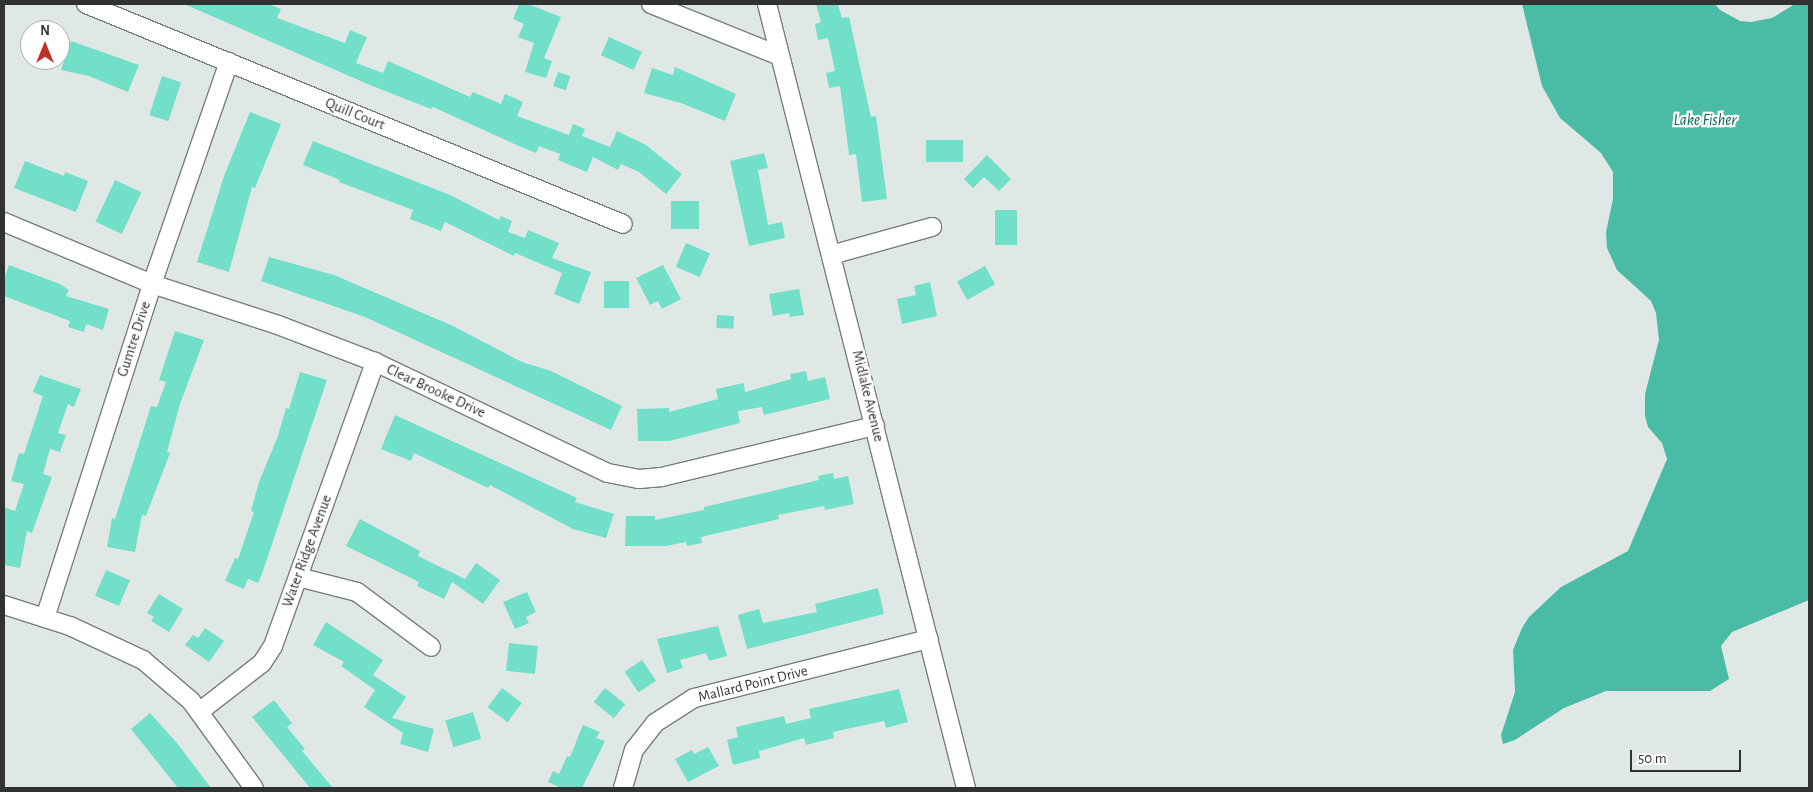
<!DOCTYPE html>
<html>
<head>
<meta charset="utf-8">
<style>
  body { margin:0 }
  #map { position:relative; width:1813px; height:792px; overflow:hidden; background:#e0e8e6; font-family:"Alegreya Sans",sans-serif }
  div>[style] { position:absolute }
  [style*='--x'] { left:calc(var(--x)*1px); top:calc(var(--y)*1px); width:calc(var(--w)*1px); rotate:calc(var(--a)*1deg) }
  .water>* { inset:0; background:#4abca5 }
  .building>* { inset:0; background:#72e0c9; transform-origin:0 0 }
  .roads { filter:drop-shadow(1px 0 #777f7d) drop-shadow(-1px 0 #777f7d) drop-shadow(0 1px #777f7d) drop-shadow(0 -1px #777f7d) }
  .minor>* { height:18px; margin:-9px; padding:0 9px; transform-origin:9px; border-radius:9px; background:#fff }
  span { translate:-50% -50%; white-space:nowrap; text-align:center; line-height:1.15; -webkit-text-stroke:4.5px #fff; paint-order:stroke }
  .street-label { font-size:15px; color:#303332 }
  .water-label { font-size:16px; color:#056657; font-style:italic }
  .frame { position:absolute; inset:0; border:5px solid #303332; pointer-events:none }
  .north { position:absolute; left:20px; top:20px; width:50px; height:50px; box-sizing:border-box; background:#fff; border:1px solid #acadad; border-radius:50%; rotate:0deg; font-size:14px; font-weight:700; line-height:20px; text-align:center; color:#303332 }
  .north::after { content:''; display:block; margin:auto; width:18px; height:22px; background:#bf312a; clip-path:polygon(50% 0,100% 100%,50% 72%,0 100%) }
  .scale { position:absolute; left:1630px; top:750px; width:111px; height:22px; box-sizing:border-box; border:2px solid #303332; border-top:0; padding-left:6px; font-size:15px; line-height:18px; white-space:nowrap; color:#303332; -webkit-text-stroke:4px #fff; paint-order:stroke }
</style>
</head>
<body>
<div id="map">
  <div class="water">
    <div style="clip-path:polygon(1522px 4px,1715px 4px,1720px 10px,1740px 21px,1751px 22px,1772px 18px,1795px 4px,1809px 4px,1809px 600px,1732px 632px,1721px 646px,1729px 679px,1710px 691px,1606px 691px,1564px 708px,1515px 740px,1503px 744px,1501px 735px,1515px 692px,1513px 650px,1522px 628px,1529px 617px,1561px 587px,1628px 551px,1667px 459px,1662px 443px,1648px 427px,1645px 416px,1645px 394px,1659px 340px,1656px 313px,1651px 301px,1617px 270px,1607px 248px,1606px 232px,1613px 199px,1613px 172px,1601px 153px,1560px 118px,1542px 86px)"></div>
  </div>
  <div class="building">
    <div style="clip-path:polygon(184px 4px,268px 4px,281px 9px,277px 18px,345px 43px,350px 30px,367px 37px,356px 63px,383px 73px,388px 61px,470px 97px,473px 92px,501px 104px,505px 94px,523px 102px,517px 116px,569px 135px,573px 124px,585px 129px,582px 136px,610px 147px,617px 131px,646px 145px,682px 174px,666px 194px,639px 172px,621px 164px,618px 170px,593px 157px,587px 172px,558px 160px,560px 154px,539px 146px,536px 153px,521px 147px,433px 107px,431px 109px,370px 85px)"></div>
    <div style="clip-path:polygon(519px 4px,528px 4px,561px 17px,544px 58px,552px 61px,546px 78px,525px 72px,534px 43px,518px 37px,524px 24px,513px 19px)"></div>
    <div style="clip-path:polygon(816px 4px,838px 4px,842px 18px,849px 17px,871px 117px,876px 116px,887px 199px,862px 202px,856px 154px,849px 155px,840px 86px,829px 88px,826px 73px,835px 71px,828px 38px,818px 40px,815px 24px,821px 22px)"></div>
    <div style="left:609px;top:37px;width:36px;height:20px;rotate:24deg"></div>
    <div style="clip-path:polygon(71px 41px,139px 65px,128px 92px,89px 76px,61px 70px)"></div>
    <div style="clip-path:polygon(675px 67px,736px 94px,725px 121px,681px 103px,644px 93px,652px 68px,673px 75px)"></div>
    <div style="left:558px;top:72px;width:13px;height:15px;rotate:18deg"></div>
    <div style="left:162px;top:76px;width:20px;height:41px;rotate:18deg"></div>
    <div style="clip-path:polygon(250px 112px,281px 124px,255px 188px,252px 187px,229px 272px,197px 262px,224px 176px)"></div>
    <div style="left:926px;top:140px;width:37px;height:22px"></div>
    <div style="clip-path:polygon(313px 141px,450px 195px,499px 220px,501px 216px,512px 221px,508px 232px,525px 238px,528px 230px,559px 243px,552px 258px,591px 272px,579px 304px,554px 294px,562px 273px,515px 253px,514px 256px,445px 222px,441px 231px,410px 219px,413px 210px,339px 182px,340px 180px,303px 165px)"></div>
    <div style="clip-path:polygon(764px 153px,768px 168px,758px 170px,768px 225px,782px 222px,785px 238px,749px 246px,730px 161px)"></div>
    <div style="clip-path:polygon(987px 155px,1011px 179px,999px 191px,984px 177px,973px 188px,964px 179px)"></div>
    <div style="clip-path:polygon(25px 161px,64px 176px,65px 172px,88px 181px,76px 212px,14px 188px)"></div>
    <div style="left:115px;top:180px;width:29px;height:46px;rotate:25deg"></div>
    <div style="left:671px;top:201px;width:28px;height:28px"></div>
    <div style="left:995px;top:210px;width:22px;height:35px"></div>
    <div style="left:686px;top:243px;width:26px;height:26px;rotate:23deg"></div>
    <div style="clip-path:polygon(269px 257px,334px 275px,453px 326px,522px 362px,551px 371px,622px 406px,611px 430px,365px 317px,261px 281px)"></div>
    <div style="clip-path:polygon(9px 265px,60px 284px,69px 290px,66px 296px,109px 309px,103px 330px,86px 324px,84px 332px,68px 327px,70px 321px,4px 296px,4px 279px)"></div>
    <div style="clip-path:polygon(663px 265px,681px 299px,662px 309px,658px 301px,650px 305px,636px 278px)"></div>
    <div style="left:985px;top:266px;width:21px;height:32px;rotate:61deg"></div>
    <div style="left:604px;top:281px;width:25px;height:27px"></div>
    <div style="clip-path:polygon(930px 282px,937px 316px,902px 324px,897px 299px,916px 295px,914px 286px)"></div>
    <div style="clip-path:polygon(799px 289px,804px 315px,790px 317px,789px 313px,773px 316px,769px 294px)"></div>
    <div style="left:717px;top:315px;width:17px;height:13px;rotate:3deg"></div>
    <div style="clip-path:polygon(175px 331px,204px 340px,180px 404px,167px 452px,170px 453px,146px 516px,142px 515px,135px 552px,107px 547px,112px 518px,115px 519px,151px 406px,157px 407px,166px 382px,159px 380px)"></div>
    <div style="clip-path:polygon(806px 371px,808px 381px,825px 377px,830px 399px,764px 415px,762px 407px,738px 411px,740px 423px,669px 441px,638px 441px,637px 409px,669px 408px,669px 412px,718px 399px,716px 389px,744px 383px,745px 392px,791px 379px,790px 374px)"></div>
    <div style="clip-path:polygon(300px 372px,327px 380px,262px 574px,258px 583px,248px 579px,244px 589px,225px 581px,235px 558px,238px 559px,254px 512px,251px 511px,259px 482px,278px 436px,286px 408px,289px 409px)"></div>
    <div style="clip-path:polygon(40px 375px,81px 389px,74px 407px,68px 404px,58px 433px,66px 435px,60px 452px,50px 449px,43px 474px,52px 477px,32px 533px,27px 531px,20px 568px,4px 565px,4px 507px,15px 511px,24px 484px,11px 481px,19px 453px,24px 454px,43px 396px,33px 392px)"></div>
    <div style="clip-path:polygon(395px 415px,577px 498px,575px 502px,614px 514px,606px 538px,573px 529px,490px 485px,488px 488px,414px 453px,411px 461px,381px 449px)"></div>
    <div style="clip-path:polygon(833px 473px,834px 479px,848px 476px,854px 504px,825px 510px,824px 506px,778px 515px,779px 519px,701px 537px,702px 543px,687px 546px,686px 542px,666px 546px,625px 546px,626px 516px,655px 516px,655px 520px,704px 510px,704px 507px,819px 480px,818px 476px)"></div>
    <div style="clip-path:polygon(360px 519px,420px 551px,418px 556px,465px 579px,476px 563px,500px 580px,483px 604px,452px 582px,444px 599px,417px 586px,419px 582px,346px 546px)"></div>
    <div style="left:106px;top:570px;width:26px;height:28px;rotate:23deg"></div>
    <div style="clip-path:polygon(878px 588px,884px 614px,747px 649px,738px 615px,759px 609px,763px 623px,817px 612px,815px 604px)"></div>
    <div style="clip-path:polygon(527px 592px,536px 612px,526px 617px,529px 623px,515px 629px,503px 602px)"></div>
    <div style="clip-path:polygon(159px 594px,183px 609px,169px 632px,151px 621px,154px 617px,147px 613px)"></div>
    <div style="clip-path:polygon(326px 622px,383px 660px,373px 675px,406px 697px,392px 718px,434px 729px,428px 752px,400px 744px,403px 733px,364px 707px,375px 690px,341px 666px,344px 662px,313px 645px)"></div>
    <div style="clip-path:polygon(718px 626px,727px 656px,709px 661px,706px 653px,680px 660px,683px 668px,667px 673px,657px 639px)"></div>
    <div style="clip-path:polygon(205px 628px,224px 641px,209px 662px,185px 645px,193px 635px,198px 638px)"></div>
    <div style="left:509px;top:643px;width:29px;height:28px;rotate:6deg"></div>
    <div style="left:642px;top:660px;width:25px;height:21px;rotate:56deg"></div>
    <div style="left:502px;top:688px;width:25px;height:24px;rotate:37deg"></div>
    <div style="left:605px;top:688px;width:26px;height:18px;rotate:39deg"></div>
    <div style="clip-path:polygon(899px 689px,908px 722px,886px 728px,884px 721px,833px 732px,834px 738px,806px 745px,804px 738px,759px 751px,760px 758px,733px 765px,727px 740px,738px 737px,736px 727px,784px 716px,786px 724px,811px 718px,809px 709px)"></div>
    <div style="clip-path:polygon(274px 700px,292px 723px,287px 727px,305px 749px,302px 751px,333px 788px,310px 788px,252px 717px)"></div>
    <div style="left:473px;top:712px;width:28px;height:29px;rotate:73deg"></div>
    <div style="clip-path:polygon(150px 713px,177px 743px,211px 788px,178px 788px,131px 729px)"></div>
    <div style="clip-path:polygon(583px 725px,600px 732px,596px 738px,605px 741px,582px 788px,561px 788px,548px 782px,553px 771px,559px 774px,567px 756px,570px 757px)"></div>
    <div style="clip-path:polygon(708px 747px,719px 766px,688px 782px,675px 759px,692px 750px,694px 754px)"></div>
  </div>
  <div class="roads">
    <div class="minor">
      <div style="--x:86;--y:4;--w:580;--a:22.28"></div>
      <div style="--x:651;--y:4;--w:139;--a:22"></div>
      <div style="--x:767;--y:4;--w:809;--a:75.76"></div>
      <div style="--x:4;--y:222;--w:160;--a:22.7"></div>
      <div style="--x:152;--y:284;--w:133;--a:18"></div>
      <div style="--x:278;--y:325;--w:104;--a:20.9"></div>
      <div style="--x:375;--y:362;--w:258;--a:25.5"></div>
      <div style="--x:608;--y:473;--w:32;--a:11"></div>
      <div style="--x:639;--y:479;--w:23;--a:-5"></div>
      <div style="--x:662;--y:477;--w:219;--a:-13.5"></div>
      <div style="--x:831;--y:255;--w:105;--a:-15.5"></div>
      <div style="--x:298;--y:577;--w:61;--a:14.3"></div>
      <div style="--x:357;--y:592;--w:92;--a:36.6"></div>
      <div style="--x:4;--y:605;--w:69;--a:17.7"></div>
      <div style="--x:70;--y:626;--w:81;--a:25"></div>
      <div style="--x:143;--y:660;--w:63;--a:40.5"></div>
      <div style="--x:191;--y:701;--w:107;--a:54.1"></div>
      <div style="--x:45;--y:618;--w:351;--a:-72.2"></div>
      <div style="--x:152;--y:284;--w:235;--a:-70.9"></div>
      <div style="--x:199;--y:712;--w:80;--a:-37.9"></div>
      <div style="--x:262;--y:663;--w:20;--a:-57"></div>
      <div style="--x:273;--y:646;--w:302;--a:-70.2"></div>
      <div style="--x:623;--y:788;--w:40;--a:-74"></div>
      <div style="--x:634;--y:750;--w:34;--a:-52"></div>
      <div style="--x:655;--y:723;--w:46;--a:-32.7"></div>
      <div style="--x:694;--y:698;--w:242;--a:-14.1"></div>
    </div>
  </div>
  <div class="street-label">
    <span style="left:355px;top:114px;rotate:22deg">Quill Court</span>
    <span style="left:134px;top:339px;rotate:-72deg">Gumtre Drive</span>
    <span style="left:436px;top:391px;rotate:25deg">Clear Brooke Drive</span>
    <span style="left:868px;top:396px;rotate:76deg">Midlake Avenue</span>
    <span style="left:307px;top:551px;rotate:-70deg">Water Ridge Avenue</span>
    <span style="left:753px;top:684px;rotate:-14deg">Mallard Point Drive</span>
  </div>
  <div class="water-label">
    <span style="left:1705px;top:120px">Lake Fisher</span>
  </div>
  <div class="frame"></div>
  <div class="north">N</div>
  <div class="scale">50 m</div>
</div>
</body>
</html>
